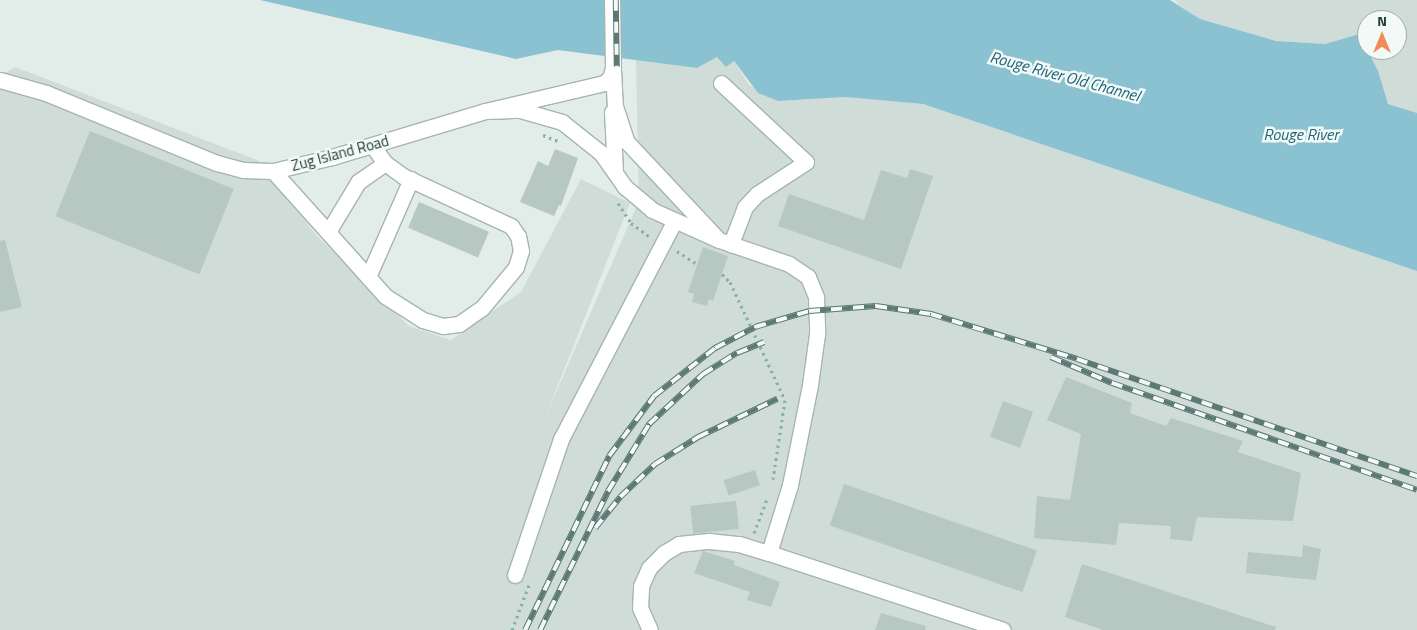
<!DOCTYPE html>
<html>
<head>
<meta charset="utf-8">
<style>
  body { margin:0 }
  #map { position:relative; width:1417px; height:630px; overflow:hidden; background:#e2ede9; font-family:"Titillium Web",sans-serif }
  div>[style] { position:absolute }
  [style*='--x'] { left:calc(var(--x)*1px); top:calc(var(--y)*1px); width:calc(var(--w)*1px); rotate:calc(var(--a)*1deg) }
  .built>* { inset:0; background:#d0dcd8 }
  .water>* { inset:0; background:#8ac2d2 }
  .building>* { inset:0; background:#b7c7c2; transform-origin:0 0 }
  .path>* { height:3px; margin-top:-1.5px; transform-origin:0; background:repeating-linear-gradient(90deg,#82b1a5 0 2.5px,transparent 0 6.5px) }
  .roads { filter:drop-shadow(1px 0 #a5b5b0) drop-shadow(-1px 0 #a5b5b0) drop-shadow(0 1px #a5b5b0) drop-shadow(0 -1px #a5b5b0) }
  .minor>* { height:15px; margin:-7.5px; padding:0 7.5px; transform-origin:7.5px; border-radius:7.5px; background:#fff }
  .rail>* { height:5.5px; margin-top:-2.75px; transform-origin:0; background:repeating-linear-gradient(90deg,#f3f9f6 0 11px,#5c7974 0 22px); box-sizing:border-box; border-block:1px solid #5c7974 }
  span { translate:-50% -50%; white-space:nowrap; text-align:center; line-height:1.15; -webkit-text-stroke:5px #f3f9f6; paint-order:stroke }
  .street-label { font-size:15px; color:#223e38 }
  .water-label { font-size:16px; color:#1b647b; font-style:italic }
  .north { position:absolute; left:1357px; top:10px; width:50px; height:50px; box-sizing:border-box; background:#f3f9f6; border:1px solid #9faeaa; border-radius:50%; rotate:0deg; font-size:14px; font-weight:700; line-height:20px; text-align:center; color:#223e38 }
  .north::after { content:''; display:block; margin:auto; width:18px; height:22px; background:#f38a59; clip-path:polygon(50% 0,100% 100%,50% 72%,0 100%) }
</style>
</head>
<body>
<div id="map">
  <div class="built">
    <div style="clip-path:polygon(1176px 0,1417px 0,1417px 113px,1388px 104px,1367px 50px,1397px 50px,1397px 20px,1367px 20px,1367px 49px,1359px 34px,1325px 44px,1276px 41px,1200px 19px,1179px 5px)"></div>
    <div style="clip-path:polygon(717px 56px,734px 61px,749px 85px,778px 101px,845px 97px,923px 104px,1417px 271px,1417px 630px,0 630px,0 76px,15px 67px,259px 161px,316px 235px,409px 326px,451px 340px,521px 292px,581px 179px,630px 203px,545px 418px,639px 201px,636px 60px,699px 67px)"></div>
  </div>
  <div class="water">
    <div style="clip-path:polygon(260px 0,1170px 0,1200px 19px,1276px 41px,1325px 44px,1359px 34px,1378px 71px,1388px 104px,1417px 113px,1417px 271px,923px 104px,845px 97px,778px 101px,758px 93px,734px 61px,726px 67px,717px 57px,697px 68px,558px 50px,516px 59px)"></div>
  </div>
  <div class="building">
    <div style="left:90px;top:131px;width:155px;height:92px;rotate:22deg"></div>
    <div style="clip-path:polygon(555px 149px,578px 158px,561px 206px,559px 205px,554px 216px,520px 202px,538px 161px,548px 166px)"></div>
    <div style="clip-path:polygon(910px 169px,933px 176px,901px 269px,778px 226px,789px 194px,864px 220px,881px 170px,907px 178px)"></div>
    <div style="left:419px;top:202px;width:76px;height:28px;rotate:23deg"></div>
    <div style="clip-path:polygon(5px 240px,22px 307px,0 312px,0 241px)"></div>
    <div style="clip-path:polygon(703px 247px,728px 256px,713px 301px,709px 299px,707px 306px,692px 302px,694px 294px,688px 292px)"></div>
    <div style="clip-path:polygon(1066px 377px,1132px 403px,1130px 413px,1166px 426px,1171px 418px,1243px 441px,1238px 452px,1301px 473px,1293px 521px,1197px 517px,1192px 541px,1170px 539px,1171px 526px,1119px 523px,1116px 545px,1034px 538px,1037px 496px,1070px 500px,1081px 434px,1047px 420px)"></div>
    <div style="left:1003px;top:401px;width:32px;height:38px;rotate:20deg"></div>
    <div style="left:755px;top:470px;width:16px;height:33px;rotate:72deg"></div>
    <div style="left:844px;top:484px;width:204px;height:44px;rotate:19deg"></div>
    <div style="left:736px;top:501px;width:28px;height:46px;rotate:84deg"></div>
    <div style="clip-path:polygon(1303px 545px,1321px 549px,1316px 580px,1246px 573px,1248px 552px,1302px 557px)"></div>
    <div style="clip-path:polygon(703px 551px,735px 561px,734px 565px,780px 582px,771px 607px,747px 600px,750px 592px,694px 573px)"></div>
    <div style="clip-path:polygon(1082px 564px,1276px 627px,1275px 630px,1103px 630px,1065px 617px)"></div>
    <div style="clip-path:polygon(881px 613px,926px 626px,925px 630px,875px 630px)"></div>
  </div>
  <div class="path">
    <div style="--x:543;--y:135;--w:18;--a:22"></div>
    <div style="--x:618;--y:203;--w:24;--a:57"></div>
    <div style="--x:631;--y:223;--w:22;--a:36"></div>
    <div style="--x:677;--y:251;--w:24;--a:33"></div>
    <div style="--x:722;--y:274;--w:11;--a:45"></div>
    <div style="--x:730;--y:282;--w:130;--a:65"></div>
    <div style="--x:785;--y:400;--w:80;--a:98.6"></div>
    <div style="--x:754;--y:533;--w:36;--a:-69"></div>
    <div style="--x:512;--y:630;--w:48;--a:-69.3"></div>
  </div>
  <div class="roads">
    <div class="minor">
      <div style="--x:613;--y:70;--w:36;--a:87"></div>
      <div style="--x:615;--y:106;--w:38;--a:72"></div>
      <div style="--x:627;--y:142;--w:130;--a:46.9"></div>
      <div style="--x:0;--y:80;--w:48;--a:15.8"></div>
      <div style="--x:46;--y:93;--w:185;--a:22.3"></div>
      <div style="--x:217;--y:163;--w:27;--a:15"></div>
      <div style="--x:243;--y:170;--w:30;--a:2"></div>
      <div style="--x:273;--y:171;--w:61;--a:-13.3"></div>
      <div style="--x:332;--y:157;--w:160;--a:-16.7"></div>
      <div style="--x:485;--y:111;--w:122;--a:-13.2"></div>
      <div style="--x:604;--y:83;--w:8;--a:-40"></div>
      <div style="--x:610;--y:78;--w:10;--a:-73"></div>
      <div style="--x:613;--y:68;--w:68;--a:-90.8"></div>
      <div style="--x:721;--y:83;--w:116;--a:42.9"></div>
      <div style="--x:806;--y:162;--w:59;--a:146.9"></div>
      <div style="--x:757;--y:194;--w:18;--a:133"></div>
      <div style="--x:745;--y:207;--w:40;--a:111"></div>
      <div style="--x:485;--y:111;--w:35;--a:-2"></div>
      <div style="--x:520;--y:110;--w:44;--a:15.9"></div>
      <div style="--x:562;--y:122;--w:50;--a:38.5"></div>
      <div style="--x:601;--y:153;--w:42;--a:54.8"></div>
      <div style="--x:625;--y:187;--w:35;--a:40"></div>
      <div style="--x:652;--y:210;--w:73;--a:24.1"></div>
      <div style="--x:719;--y:240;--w:74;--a:18.9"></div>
      <div style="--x:789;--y:264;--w:23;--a:34"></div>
      <div style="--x:808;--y:277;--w:22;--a:68"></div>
      <div style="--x:816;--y:297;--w:37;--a:88"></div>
      <div style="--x:817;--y:334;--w:51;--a:97.8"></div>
      <div style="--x:810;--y:385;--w:102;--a:101.3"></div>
      <div style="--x:790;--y:485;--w:71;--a:107.2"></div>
      <div style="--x:769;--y:553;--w:246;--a:18.2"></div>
      <div style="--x:612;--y:112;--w:59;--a:87.1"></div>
      <div style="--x:273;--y:171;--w:168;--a:48.1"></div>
      <div style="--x:385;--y:296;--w:45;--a:32.3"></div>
      <div style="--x:423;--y:320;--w:21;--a:17"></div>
      <div style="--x:443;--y:326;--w:16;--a:-7"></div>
      <div style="--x:459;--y:324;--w:28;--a:-35"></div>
      <div style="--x:482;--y:308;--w:53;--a:-50.3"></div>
      <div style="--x:516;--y:267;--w:17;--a:-73"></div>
      <div style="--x:521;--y:251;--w:15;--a:-101"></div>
      <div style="--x:518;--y:236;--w:12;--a:-125"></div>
      <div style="--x:511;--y:226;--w:119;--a:-155.2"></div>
      <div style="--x:403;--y:176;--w:22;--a:-144"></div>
      <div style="--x:385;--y:163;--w:22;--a:-126"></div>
      <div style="--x:328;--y:232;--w:58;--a:-59"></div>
      <div style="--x:358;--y:182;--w:33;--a:-35"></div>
      <div style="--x:368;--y:277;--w:107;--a:-66.3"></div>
      <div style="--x:515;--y:575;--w:144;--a:-71.3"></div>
      <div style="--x:561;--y:439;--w:245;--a:-62.5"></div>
      <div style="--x:650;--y:630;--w:24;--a:-114"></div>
      <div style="--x:640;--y:608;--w:22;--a:-87"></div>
      <div style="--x:641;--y:586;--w:20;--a:-66"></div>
      <div style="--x:649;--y:568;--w:21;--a:-45"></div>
      <div style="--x:664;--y:553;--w:17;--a:-31"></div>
      <div style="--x:679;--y:544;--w:30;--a:-6"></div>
      <div style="--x:709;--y:541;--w:30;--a:6"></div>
      <div style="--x:739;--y:544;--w:31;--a:17"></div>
    </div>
  </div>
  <div class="rail">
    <div style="--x:616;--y:0;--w:67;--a:89.1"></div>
    <div style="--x:1051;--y:357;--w:66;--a:23.1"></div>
    <div style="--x:1112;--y:383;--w:323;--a:19.3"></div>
    <div style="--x:595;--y:528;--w:40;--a:-51"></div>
    <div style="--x:620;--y:497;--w:48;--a:-43.3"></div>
    <div style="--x:655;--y:464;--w:51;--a:-32.1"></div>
    <div style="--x:698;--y:437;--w:88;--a:-25.7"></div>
    <div style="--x:525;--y:630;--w:193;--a:-64.2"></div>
    <div style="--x:609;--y:456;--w:75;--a:-53.1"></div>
    <div style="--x:654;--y:396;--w:78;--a:-38.2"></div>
    <div style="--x:715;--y:348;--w:45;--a:-27.7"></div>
    <div style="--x:755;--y:327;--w:56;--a:-16.5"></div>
    <div style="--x:809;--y:311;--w:67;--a:-4.3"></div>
    <div style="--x:876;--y:306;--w:56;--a:8.3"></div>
    <div style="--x:931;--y:314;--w:153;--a:17.1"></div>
    <div style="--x:1077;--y:359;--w:360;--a:19"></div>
    <div style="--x:540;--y:630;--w:155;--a:-63.9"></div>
    <div style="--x:608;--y:491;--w:79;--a:-58.5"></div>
    <div style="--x:649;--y:424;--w:74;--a:-42.8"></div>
    <div style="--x:703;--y:374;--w:40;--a:-32"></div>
    <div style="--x:737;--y:353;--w:29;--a:-22"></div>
  </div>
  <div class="street-label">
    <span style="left:340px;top:153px;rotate:-15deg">Zug Island Road</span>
  </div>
  <div class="water-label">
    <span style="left:1065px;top:76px;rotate:15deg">Rouge River Old Channel</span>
    <span style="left:1301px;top:134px">Rouge River</span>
  </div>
  <div class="north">N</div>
</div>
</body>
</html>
